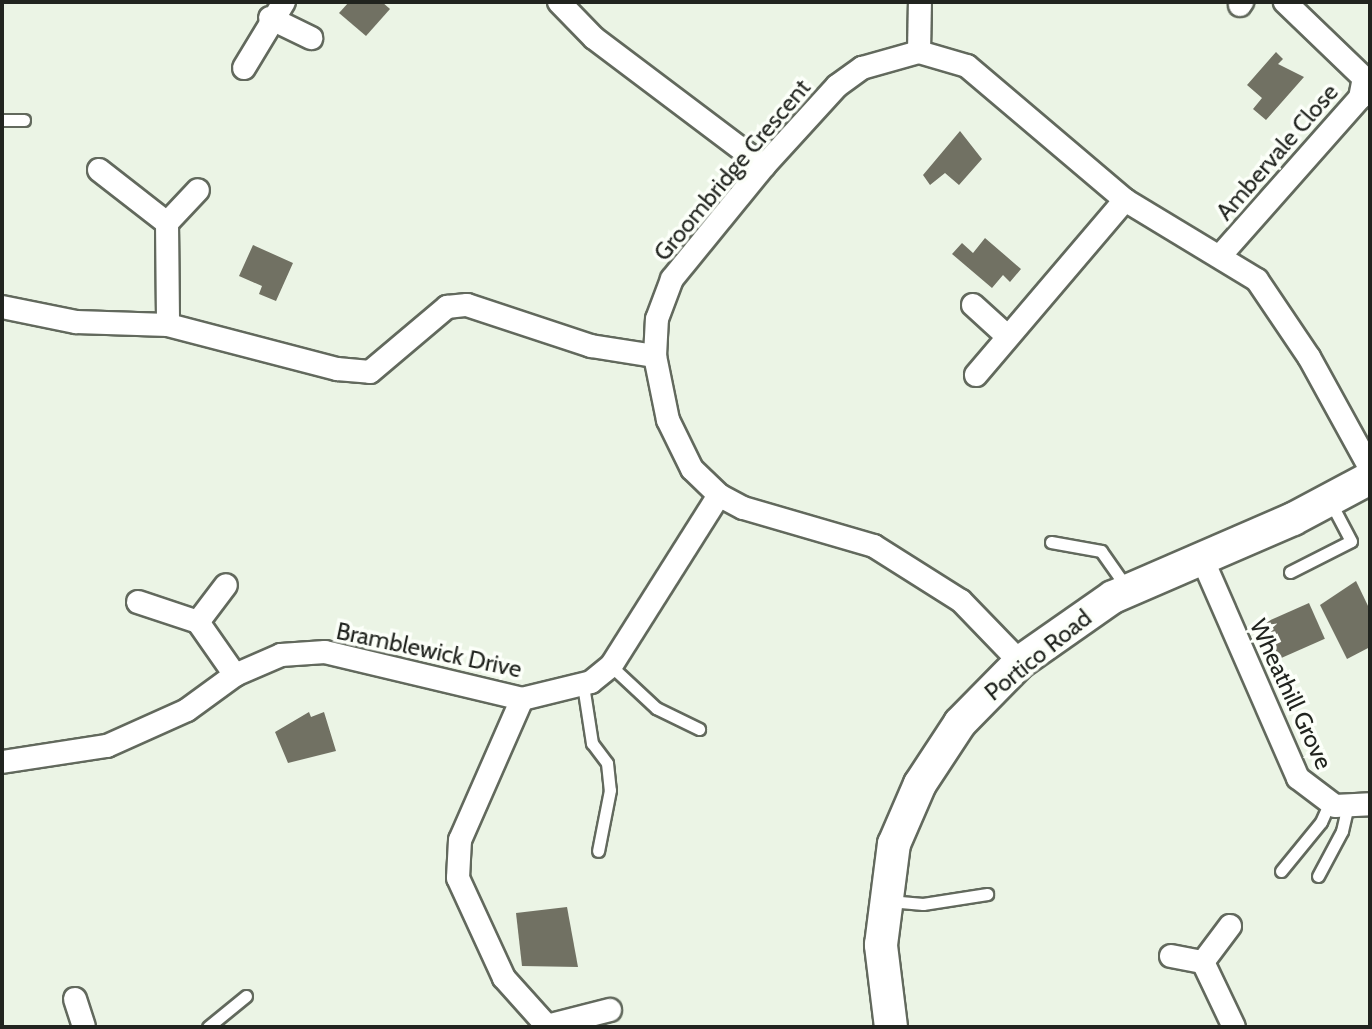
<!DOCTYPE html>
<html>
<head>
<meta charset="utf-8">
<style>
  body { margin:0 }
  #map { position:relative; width:1372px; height:1029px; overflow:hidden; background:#ebf4e5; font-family:Cabin,sans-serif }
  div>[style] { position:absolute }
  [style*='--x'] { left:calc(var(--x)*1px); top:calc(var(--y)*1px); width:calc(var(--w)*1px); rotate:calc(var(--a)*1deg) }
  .building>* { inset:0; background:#717163; transform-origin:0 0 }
  .roads { filter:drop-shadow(2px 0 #62695d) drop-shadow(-2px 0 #62695d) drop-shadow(0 2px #62695d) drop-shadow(0 -2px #62695d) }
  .lane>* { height:11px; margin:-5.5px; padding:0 5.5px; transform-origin:5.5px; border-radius:5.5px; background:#fff }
  .street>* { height:22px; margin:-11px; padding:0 11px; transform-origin:11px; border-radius:11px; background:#fff }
  .secondary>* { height:32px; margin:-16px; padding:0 16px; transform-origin:16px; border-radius:16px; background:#fff }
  span { translate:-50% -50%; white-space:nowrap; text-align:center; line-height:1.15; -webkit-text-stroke:7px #fcfff9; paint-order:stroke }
  .street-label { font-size:24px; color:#21241f }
  .frame { position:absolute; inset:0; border:4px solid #21241f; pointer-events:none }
</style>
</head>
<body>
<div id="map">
  <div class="building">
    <div style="clip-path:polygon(349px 2px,382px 2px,390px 9px,366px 36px,339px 13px)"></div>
    <div style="clip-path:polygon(1276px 52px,1283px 59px,1278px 64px,1304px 77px,1266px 120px,1253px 109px,1262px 98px,1247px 85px)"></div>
    <div style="clip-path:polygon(960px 131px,982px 159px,959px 185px,945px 173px,930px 185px,923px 175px)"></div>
    <div style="clip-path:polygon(985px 238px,1021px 269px,1010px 282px,1003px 275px,992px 288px,952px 254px,962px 243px,973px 253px)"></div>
    <div style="clip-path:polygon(253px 245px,293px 263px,276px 301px,259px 294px,262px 286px,239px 276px)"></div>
    <div style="clip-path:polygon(1356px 581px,1370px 610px,1370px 647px,1347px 659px,1320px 605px)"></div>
    <div style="left:1309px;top:603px;width:39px;height:52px;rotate:66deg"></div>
    <div style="clip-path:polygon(309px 712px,311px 717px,324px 712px,336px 751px,288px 763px,275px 732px)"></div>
    <div style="clip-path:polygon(567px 907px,578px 967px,522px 966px,516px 913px)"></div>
  </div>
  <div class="roads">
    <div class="lane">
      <div style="--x:2;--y:120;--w:22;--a:0"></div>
      <div style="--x:1051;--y:542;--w:51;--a:10.2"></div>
      <div style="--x:1101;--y:551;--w:45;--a:54.9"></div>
      <div style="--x:1290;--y:572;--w:68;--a:-26.9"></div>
      <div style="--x:1351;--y:541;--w:43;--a:-117.8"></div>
      <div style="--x:611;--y:666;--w:62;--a:43"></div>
      <div style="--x:656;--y:708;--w:48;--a:26"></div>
      <div style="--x:583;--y:685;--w:59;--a:81.2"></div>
      <div style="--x:592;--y:743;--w:25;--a:53"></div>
      <div style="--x:607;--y:763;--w:27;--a:84"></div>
      <div style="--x:610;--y:790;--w:62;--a:101.1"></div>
      <div style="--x:1281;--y:871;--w:63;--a:-50.8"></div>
      <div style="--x:1321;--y:822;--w:20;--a:-66"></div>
      <div style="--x:1318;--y:876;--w:51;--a:-61.9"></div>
      <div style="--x:1342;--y:831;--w:23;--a:-77"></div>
      <div style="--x:889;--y:901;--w:34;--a:5"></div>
      <div style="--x:923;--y:904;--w:65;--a:-8.9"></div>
      <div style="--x:208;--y:1027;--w:49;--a:-39.2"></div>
    </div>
    <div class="street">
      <div style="--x:559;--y:2;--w:50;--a:45.8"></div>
      <div style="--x:594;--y:38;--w:213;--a:37"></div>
      <div style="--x:1240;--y:5;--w:4;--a:-56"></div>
      <div style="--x:270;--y:18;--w:46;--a:26"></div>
      <div style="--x:919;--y:52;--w:50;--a:-88.9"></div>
      <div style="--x:244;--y:68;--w:77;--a:-58.8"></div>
      <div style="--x:99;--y:170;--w:86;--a:37.9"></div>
      <div style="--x:167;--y:223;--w:102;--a:89.4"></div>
      <div style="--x:167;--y:223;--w:45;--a:-46.8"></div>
      <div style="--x:1220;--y:256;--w:211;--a:-48.5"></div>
      <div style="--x:1360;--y:98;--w:20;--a:-79"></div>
      <div style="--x:1364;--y:78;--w:110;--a:-136.1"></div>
      <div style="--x:973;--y:305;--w:47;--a:42.4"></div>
      <div style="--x:2;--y:307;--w:76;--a:11.5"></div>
      <div style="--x:76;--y:322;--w:92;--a:1.9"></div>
      <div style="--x:168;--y:325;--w:175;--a:14.6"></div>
      <div style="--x:337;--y:369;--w:33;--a:5"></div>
      <div style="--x:370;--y:372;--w:101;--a:-40.2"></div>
      <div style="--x:447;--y:307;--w:20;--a:-6"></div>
      <div style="--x:467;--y:305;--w:131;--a:18.3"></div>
      <div style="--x:591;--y:346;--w:65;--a:8.9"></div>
      <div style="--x:976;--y:375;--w:230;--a:-49.6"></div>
      <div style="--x:1201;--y:556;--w:242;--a:66.4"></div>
      <div style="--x:1298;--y:778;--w:46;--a:37.1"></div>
      <div style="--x:1335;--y:806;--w:35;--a:-3"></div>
      <div style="--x:138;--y:602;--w:63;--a:18.4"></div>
      <div style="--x:198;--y:622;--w:65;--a:55.1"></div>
      <div style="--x:198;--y:622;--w:46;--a:-52.9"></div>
      <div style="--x:1020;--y:662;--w:85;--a:-134"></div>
      <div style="--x:961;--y:601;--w:103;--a:-147.7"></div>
      <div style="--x:874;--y:546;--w:136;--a:-163.8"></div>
      <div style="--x:743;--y:508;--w:27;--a:-152"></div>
      <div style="--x:719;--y:495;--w:37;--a:-136"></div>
      <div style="--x:692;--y:469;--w:55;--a:-116.1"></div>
      <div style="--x:668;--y:420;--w:65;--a:-101.5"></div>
      <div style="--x:655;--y:356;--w:37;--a:-87"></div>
      <div style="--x:657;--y:319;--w:43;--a:-69.4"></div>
      <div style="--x:672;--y:279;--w:146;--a:-50.8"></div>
      <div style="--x:764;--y:166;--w:108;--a:-47.6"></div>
      <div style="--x:837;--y:86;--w:31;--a:-36"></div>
      <div style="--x:862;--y:68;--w:59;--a:-15.7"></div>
      <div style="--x:919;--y:52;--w:50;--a:16.3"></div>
      <div style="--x:967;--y:66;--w:207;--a:40.3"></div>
      <div style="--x:1125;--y:200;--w:154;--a:31.2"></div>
      <div style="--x:1257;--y:280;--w:93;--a:56"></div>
      <div style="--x:1309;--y:357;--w:127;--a:61.2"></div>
      <div style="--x:522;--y:699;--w:154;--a:113.7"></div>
      <div style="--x:460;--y:840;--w:38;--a:93"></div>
      <div style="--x:458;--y:878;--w:110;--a:65.3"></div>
      <div style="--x:504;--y:978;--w:64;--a:48.1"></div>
      <div style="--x:547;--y:1026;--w:65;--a:-14.3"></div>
      <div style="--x:2;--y:762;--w:106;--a:-8.7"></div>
      <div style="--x:107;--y:746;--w:88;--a:-24.2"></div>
      <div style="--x:187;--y:710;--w:59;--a:-36.1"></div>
      <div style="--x:235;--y:675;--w:50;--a:-23.5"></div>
      <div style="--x:281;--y:655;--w:44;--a:-3.9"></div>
      <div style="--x:325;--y:652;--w:203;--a:13.4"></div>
      <div style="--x:522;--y:699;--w:71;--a:-13.8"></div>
      <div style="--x:591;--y:682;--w:26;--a:-39"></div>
      <div style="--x:611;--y:666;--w:202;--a:-57.7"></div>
      <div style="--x:1230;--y:926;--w:45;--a:126.9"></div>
      <div style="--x:1203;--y:962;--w:72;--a:64.5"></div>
      <div style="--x:1171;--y:956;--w:33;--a:11"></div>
      <div style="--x:75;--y:999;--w:29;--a:72"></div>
    </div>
    <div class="secondary">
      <div style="--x:891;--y:1027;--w:83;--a:-97"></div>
      <div style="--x:881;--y:945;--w:102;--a:-82.7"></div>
      <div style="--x:894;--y:844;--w:65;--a:-66.6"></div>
      <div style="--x:920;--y:784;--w:73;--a:-56.7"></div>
      <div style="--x:960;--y:723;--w:86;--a:-45.5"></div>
      <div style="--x:1020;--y:662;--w:113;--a:-35"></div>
      <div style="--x:1113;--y:597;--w:196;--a:-23.4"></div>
      <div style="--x:1293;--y:519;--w:87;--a:-28"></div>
    </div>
  </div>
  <div class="street-label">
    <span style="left:1277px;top:152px;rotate:-49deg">Ambervale Close</span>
    <span style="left:732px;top:170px;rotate:-50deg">Groombridge Crescent</span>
    <span style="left:429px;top:650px;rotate:12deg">Bramblewick Drive</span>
    <span style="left:1038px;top:655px;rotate:-39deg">Portico Road</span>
    <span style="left:1291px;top:694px;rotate:65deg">Wheathill Grove</span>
  </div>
  <div class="frame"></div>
</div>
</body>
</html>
